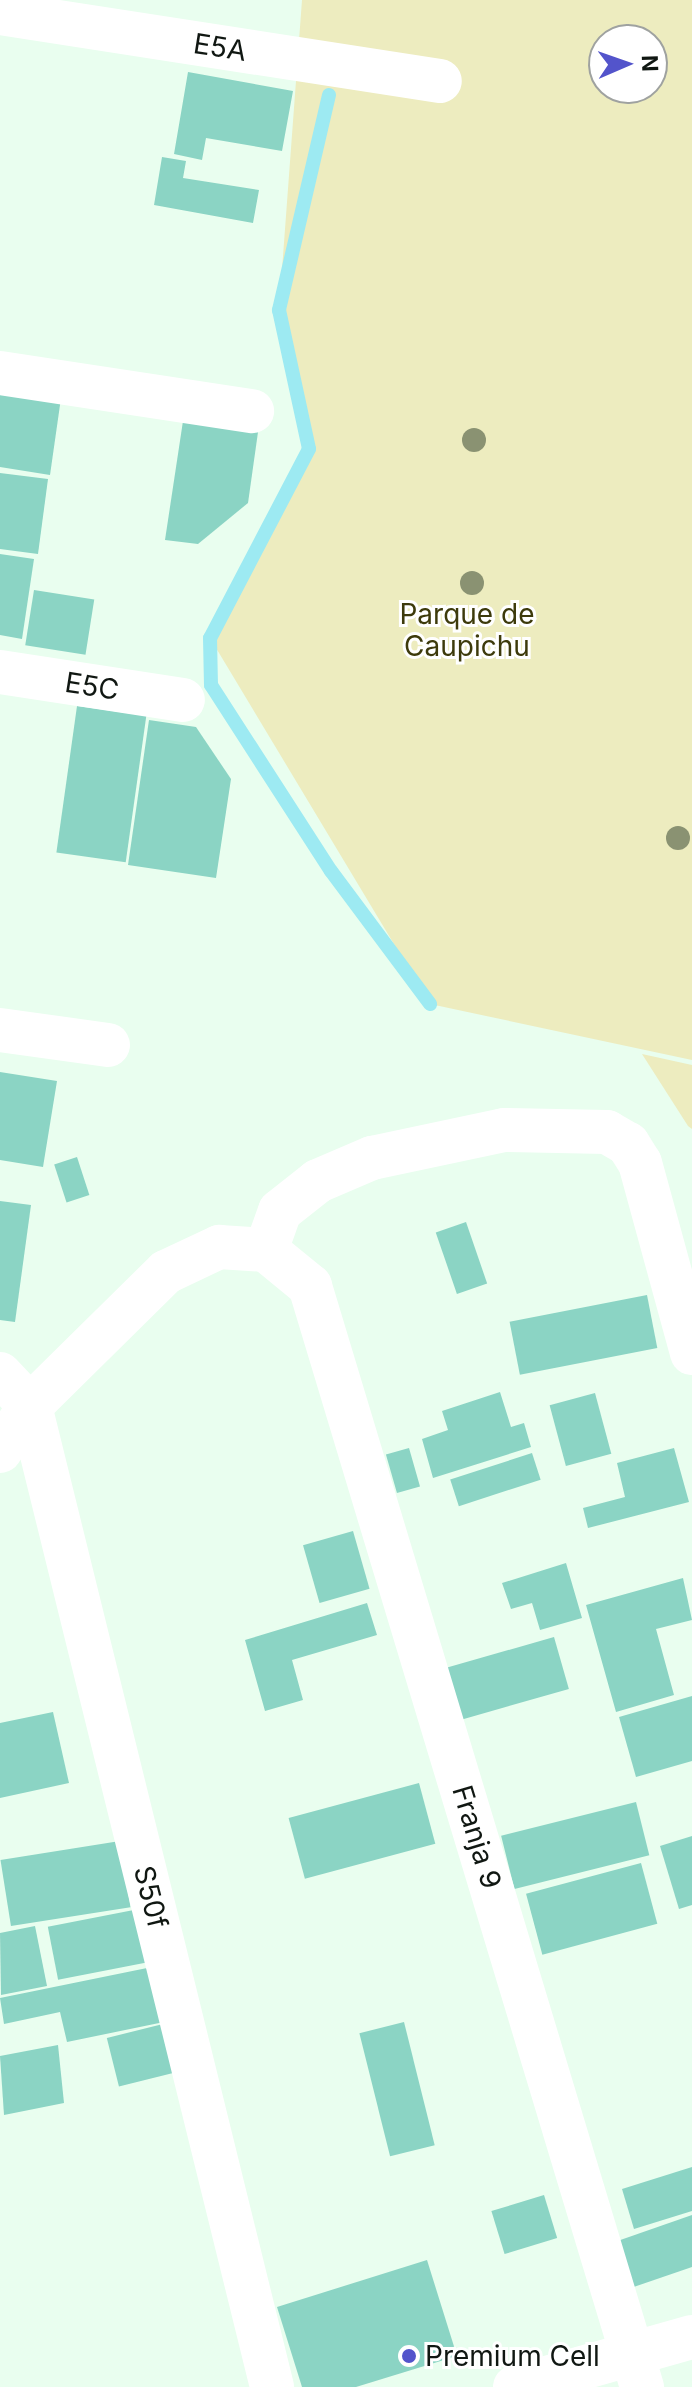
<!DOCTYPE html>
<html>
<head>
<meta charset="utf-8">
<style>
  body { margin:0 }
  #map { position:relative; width:692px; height:2387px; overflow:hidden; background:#e9feef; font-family:Inter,sans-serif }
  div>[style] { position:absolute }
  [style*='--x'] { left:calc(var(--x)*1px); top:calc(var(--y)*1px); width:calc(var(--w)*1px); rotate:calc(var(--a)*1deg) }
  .green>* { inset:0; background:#edecbf }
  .stream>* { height:14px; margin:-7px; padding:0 7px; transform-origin:7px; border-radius:7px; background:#9deaf2 }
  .building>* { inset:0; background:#8bd4c4; transform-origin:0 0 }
  .street>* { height:44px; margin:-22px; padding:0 22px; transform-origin:22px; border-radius:22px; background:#fff }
  .trees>* { width:24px; height:24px; margin:-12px; border-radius:50%; background:#8a9272 }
  .dots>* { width:22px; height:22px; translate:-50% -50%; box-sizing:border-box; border:4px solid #fff; border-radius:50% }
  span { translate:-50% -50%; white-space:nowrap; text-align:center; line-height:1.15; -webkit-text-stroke:6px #fff; paint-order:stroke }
  .street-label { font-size:28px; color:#101712 }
  .park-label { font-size:28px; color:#3d3a0b }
  .poi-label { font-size:28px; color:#101712 }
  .left { translate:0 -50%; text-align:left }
  .north { position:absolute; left:588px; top:24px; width:80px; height:80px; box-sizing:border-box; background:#fff; border:2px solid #9fa2a0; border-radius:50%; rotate:88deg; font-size:22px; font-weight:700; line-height:32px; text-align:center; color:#101712 }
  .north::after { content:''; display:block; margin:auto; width:28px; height:36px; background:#5354cb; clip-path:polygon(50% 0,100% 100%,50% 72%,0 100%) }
</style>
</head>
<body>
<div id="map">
  <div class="green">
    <div style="clip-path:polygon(evenodd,302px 0,692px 0,692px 1060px,430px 1004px,210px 638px,309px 449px,279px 310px,302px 0,604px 40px,652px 40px,652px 88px,604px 88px,604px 40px)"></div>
    <div style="clip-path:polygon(642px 1054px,692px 1065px,692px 1129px,688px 1126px)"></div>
  </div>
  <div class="stream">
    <div style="--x:329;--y:95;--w:221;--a:103.1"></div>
    <div style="--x:279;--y:310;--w:142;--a:77.8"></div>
    <div style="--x:309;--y:449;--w:213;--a:117.6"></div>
    <div style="--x:210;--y:638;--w:47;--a:88.8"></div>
    <div style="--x:211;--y:685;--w:221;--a:57.2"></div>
    <div style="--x:331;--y:871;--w:166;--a:53.3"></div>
  </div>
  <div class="building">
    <div style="clip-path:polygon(188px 72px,293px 91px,282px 151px,206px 138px,202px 160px,174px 154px)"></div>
    <div style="clip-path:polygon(162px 157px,186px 161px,183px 178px,259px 190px,253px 223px,154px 205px)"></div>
    <div style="clip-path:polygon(0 389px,61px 398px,50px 475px,0 467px)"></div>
    <div style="clip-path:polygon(183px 421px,258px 432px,248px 503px,198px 544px,165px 540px)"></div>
    <div style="clip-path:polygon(0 473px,48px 479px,38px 554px,0 549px)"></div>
    <div style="clip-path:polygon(0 554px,34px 559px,22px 639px,0 635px)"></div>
    <div style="left:34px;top:590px;width:61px;height:56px;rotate:9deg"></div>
    <div style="left:77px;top:706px;width:70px;height:148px;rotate:8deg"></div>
    <div style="clip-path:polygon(149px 720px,196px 727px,231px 779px,216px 878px,128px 865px)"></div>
    <div style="clip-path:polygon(0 1072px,57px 1081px,43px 1167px,0 1160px)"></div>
    <div style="left:77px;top:1157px;width:40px;height:24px;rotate:72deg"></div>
    <div style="clip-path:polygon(0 1201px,31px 1205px,15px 1322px,0 1320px)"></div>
    <div style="left:466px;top:1222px;width:65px;height:32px;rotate:71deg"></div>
    <div style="left:647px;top:1295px;width:54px;height:140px;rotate:79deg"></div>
    <div style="clip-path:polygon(500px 1392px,511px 1427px,524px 1423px,531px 1447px,433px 1478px,422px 1439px,448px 1430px,442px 1411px)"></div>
    <div style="left:595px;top:1393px;width:63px;height:47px;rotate:75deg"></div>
    <div style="left:409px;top:1448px;width:40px;height:24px;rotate:74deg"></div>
    <div style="clip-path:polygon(674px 1448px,689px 1502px,588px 1528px,583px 1508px,625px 1497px,617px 1463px)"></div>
    <div style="left:532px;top:1453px;width:28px;height:86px;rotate:72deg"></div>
    <div style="left:353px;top:1531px;width:60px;height:52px;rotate:74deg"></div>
    <div style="clip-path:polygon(566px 1563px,582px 1618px,540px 1630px,532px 1603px,511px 1609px,502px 1583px)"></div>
    <div style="clip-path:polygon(683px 1578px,692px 1620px,656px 1629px,674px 1695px,616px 1712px,586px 1605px)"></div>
    <div style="clip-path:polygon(367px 1603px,377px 1635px,292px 1660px,303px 1700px,265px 1711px,245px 1640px)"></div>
    <div style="left:554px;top:1637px;width:54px;height:112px;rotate:74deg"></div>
    <div style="clip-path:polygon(692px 1696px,692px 1761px,636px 1777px,619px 1717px)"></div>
    <div style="clip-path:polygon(53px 1712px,69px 1783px,0 1798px,0 1723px)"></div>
    <div style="left:419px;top:1783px;width:63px;height:135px;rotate:75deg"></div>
    <div style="left:636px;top:1802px;width:55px;height:139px;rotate:76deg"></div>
    <div style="clip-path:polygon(692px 1836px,692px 1905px,679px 1909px,660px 1846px)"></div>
    <div style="left:120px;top:1841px;width:67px;height:121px;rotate:81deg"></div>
    <div style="left:641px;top:1863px;width:63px;height:119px;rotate:75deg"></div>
    <div style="left:144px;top:1908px;width:54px;height:98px;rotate:79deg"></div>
    <div style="clip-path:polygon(35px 1926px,47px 1986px,1px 1995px,0 1933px)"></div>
    <div style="clip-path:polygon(152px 1967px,164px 2022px,67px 2042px,60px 2012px,4px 2024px,0 1998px)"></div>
    <div style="left:404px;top:2022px;width:127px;height:46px;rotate:76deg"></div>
    <div style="left:167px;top:2023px;width:50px;height:62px;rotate:76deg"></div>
    <div style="clip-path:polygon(58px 2045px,64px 2103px,4px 2115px,0 2056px)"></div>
    <div style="clip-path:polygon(692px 2167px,692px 2211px,634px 2229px,622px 2189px)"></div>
    <div style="left:544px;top:2195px;width:45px;height:55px;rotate:73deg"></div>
    <div style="clip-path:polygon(692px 2215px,692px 2267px,622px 2291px,606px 2245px)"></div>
    <div style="clip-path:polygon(427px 2260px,457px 2356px,356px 2387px,302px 2387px,277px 2307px)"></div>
  </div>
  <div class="street">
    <div style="--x:0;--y:13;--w:445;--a:8.8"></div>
    <div style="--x:0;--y:373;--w:255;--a:8.6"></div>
    <div style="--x:0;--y:672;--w:185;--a:8.7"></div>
    <div style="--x:0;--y:1030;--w:109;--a:7.9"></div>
    <div style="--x:266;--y:1250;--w:41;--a:-70.3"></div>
    <div style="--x:280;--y:1211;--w:48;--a:-38.3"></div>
    <div style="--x:318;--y:1181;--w:59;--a:-23.1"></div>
    <div style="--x:372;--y:1158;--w:135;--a:-12"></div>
    <div style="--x:504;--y:1130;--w:103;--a:1.1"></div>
    <div style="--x:607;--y:1132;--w:24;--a:30"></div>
    <div style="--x:628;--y:1144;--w:22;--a:58"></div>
    <div style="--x:640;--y:1163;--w:197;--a:74.7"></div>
    <div style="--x:0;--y:1374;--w:44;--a:46.8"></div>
    <div style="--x:30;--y:1406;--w:1010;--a:76.14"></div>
    <div style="--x:0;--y:1451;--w:54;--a:-56.3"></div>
    <div style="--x:30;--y:1406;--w:191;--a:-44.6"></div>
    <div style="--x:166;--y:1272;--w:59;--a:-25.3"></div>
    <div style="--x:219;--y:1247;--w:47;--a:3.7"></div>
    <div style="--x:266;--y:1250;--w:57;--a:39.3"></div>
    <div style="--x:310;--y:1286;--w:1150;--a:73.22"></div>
    <div style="--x:515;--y:2387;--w:184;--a:-15.8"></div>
  </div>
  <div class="trees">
    <div style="left:474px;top:440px"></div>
    <div style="left:472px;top:583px"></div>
    <div style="left:678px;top:838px"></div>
  </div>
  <div class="dots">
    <div style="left:409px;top:2356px;background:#5354cb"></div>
  </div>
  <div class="street-label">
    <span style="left:220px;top:47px;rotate:9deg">E5A</span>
    <span style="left:92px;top:686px;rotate:9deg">E5C</span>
    <span style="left:477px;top:1837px;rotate:73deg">Franja 9</span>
    <span style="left:151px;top:1897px;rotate:76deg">S50f</span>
  </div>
  <div class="park-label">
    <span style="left:467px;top:630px">Parque de<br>Caupichu</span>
  </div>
  <div class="poi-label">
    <span class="left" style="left:425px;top:2356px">Premium Cell</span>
  </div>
  <div class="north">N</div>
</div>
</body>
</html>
